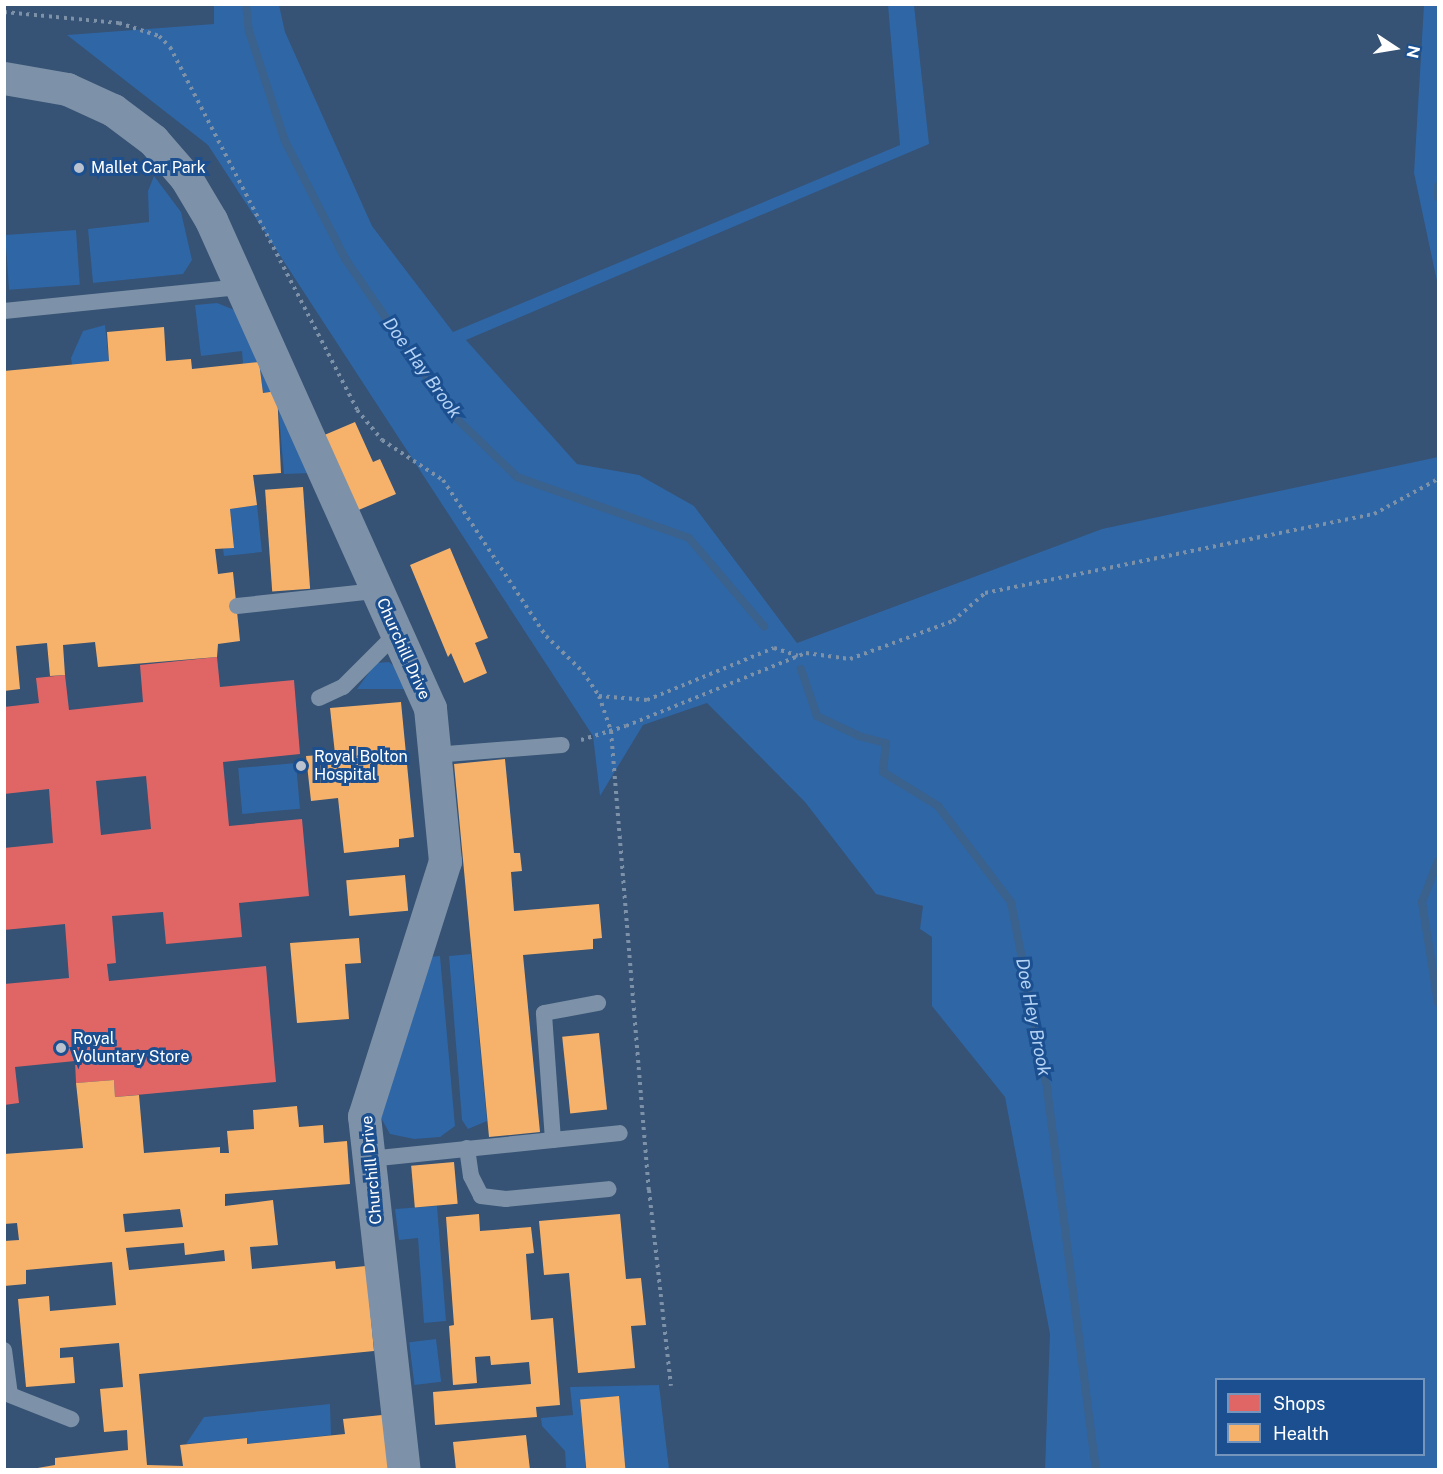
<!DOCTYPE html>
<html>
<head>
<meta charset="utf-8">
<style>
  body { margin:0 }
  #map { position:relative; width:1443px; height:1474px; overflow:hidden; background:#365274; font-family:"Public Sans",sans-serif }
  div>[style] { position:absolute }
  [style*='--x'] { left:calc(var(--x)*1px); top:calc(var(--y)*1px); width:calc(var(--w)*1px); rotate:calc(var(--a)*1deg) }
  .green>* { inset:0; background:#2f66a5; transform-origin:0 0 }
  .shops>* { inset:0; background:#e06666 }
  .health>* { inset:0; background:#f6b26b; transform-origin:0 0 }
  .stream>* { height:8px; margin:-4px; padding:0 4px; transform-origin:4px; border-radius:4px; background:#3b618d }
  .path>* { height:4px; margin-top:-2px; transform-origin:0; background:repeating-linear-gradient(90deg,#7d92a8 0 3px,transparent 0 7.5px) }
  .service>* { height:16px; margin:-8px; padding:0 8px; transform-origin:8px; border-radius:8px; background:#7d92a8 }
  .minor>* { height:33px; margin:-16.5px; padding:0 16.5px; transform-origin:16.5px; border-radius:16.5px; background:#7d92a8 }
  .dots>* { width:16px; height:16px; translate:-50% -50%; box-sizing:border-box; border:3px solid #1b4f8f; border-radius:50% }
  span { translate:-50% -50%; white-space:nowrap; text-align:center; line-height:1.15; -webkit-text-stroke:6px #1b4f8f; paint-order:stroke }
  .poi-label { font-size:16px; color:#fff }
  .left { translate:0 -50%; text-align:left }
  .street-label { font-size:16px; color:#fff }
  .water-label { font-size:18px; color:#b5d3f5; font-style:italic }
  .frame { position:absolute; inset:0; border:6px solid #fff; pointer-events:none }
  .legend { position:absolute; left:1215px; top:1378px; width:210px; height:78px; box-sizing:border-box; background:#1b4f8f; border:2px solid #7695bc; margin:0; padding:8px 10px; list-style:none; font-size:18px; color:#fff }
  .legend li { display:flex; align-items:center; gap:12px; height:30px }
  .legend b { width:30px; border:2px solid #7695bc }
  .north { position:absolute; left:1365px; top:18px; width:60px; height:60px; -webkit-text-stroke:4px #1b4f8f; paint-order:stroke; rotate:102deg; font-size:16px; font-weight:700; line-height:24px; text-align:center; color:#fff }
  .north::after { content:''; display:block; margin:auto; width:21px; height:27px; background:#fff; clip-path:polygon(50% 0,100% 100%,50% 72%,0 100%) }
</style>
</head>
<body>
<div id="map">
  <div class="green">
    <div style="clip-path:polygon(evenodd,214px 5px,279px 5px,285px 32px,372px 226px,453px 332px,900px 145px,888px 5px,914px 5px,929px 144px,466px 340px,577px 464px,639px 475px,694px 506px,797px 643px,1102px 529px,1438px 457px,1438px 1469px,1045px 1469px,1050px 1334px,1005px 1097px,932px 1006px,932px 937px,920px 929px,923px 906px,876px 894px,805px 802px,707px 703px,643px 725px,600px 796px,593px 736px,208px 145px,67px 35px,214px 24px,214px 5px,1216px 1380px,1424px 1380px,1424px 1454px,1216px 1454px,1216px 1380px)"></div>
    <div style="clip-path:polygon(1424px 5px,1438px 5px,1438px 286px,1414px 173px)"></div>
    <div style="clip-path:polygon(154px 176px,181px 212px,192px 260px,183px 274px,93px 283px,88px 229px,149px 222px,148px 191px)"></div>
    <div style="left:76px;top:230px;width:55px;height:71px;rotate:86deg"></div>
    <div style="clip-path:polygon(217px 303px,242px 313px,278px 388px,311px 473px,284px 474px,277px 391px,263px 393px,259px 362px,243px 364px,242px 351px,201px 356px,195px 305px)"></div>
    <div style="clip-path:polygon(105px 325px,109px 361px,72px 365px,71px 358px,83px 331px)"></div>
    <div style="clip-path:polygon(257px 505px,262px 552px,224px 556px,223px 549px,234px 547px,230px 509px)"></div>
    <div style="clip-path:polygon(389px 662px,400px 671px,405px 689px,357px 689px,376px 663px)"></div>
    <div style="left:296px;top:763px;width:46px;height:58px;rotate:85deg"></div>
    <div style="clip-path:polygon(471px 954px,487px 1121px,468px 1129px,462px 1120px,449px 956px)"></div>
    <div style="clip-path:polygon(440px 956px,455px 1126px,440px 1137px,414px 1139px,390px 1134px,380px 1116px,428px 957px)"></div>
    <div style="clip-path:polygon(437px 1206px,446px 1321px,424px 1323px,418px 1238px,399px 1240px,395px 1209px)"></div>
    <div style="left:436px;top:1339px;width:43px;height:27px;rotate:83deg"></div>
    <div style="clip-path:polygon(659px 1385px,669px 1469px,625px 1469px,618px 1396px,580px 1400px,586px 1469px,566px 1469px,565px 1451px,542px 1426px,541px 1418px,573px 1415px,570px 1387px)"></div>
    <div style="clip-path:polygon(330px 1404px,331px 1435px,247px 1444px,246px 1438px,186px 1444px,204px 1417px)"></div>
  </div>
  <div class="shops">
    <div style="clip-path:polygon(evenodd,217px 657px,220px 687px,294px 680px,300px 754px,223px 762px,229px 826px,302px 819px,309px 896px,239px 903px,242px 937px,166px 944px,163px 912px,112px 916px,116px 963px,107px 964px,109px 981px,266px 966px,276px 1082px,115px 1097px,114px 1080px,76px 1083px,75px 1061px,15px 1067px,19px 1103px,4px 1105px,4px 984px,69px 978px,65px 924px,4px 930px,4px 848px,53px 843px,49px 789px,4px 794px,4px 707px,39px 703px,36px 678px,65px 675px,69px 710px,143px 702px,140px 665px,217px 657px,146px 776px,151px 829px,101px 835px,96px 781px,146px 776px)"></div>
  </div>
  <div class="health">
    <div style="clip-path:polygon(164px 327px,166px 361px,191px 359px,192px 369px,259px 362px,263px 393px,277px 391px,281px 473px,253px 475px,257px 505px,230px 509px,234px 548px,215px 549px,218px 574px,233px 572px,240px 641px,218px 644px,217px 657px,98px 667px,95px 642px,63px 645px,65px 675px,50px 676px,47px 643px,16px 646px,20px 689px,4px 691px,4px 371px,109px 361px,107px 332px)"></div>
    <div style="clip-path:polygon(355px 422px,373px 462px,380px 459px,396px 494px,354px 512px,322px 436px)"></div>
    <div style="left:303px;top:487px;width:102px;height:38px;rotate:86deg"></div>
    <div style="clip-path:polygon(450px 548px,488px 638px,475px 643px,487px 673px,464px 683px,451px 653px,448px 657px,410px 565px)"></div>
    <div style="clip-path:polygon(401px 702px,414px 837px,399px 839px,399px 847px,344px 853px,338px 798px,311px 801px,306px 756px,335px 754px,330px 708px)"></div>
    <div style="clip-path:polygon(505px 759px,514px 853px,520px 853px,522px 871px,511px 872px,514px 911px,599px 904px,602px 938px,593px 939px,593px 949px,523px 955px,540px 1132px,489px 1137px,454px 764px)"></div>
    <div style="left:405px;top:875px;width:36px;height:59px;rotate:85deg"></div>
    <div style="clip-path:polygon(359px 938px,361px 963px,345px 964px,349px 1019px,297px 1023px,290px 943px)"></div>
    <div style="left:599px;top:1033px;width:77px;height:37px;rotate:84deg"></div>
    <div style="clip-path:polygon(evenodd,114px 1080px,115px 1097px,139px 1095px,144px 1153px,220px 1147px,220px 1153px,229px 1153px,227px 1131px,254px 1129px,253px 1110px,297px 1106px,299px 1127px,323px 1125px,324px 1143px,347px 1141px,350px 1184px,225px 1194px,225px 1206px,273px 1200px,278px 1245px,250px 1247px,252px 1269px,335px 1261px,336px 1269px,366px 1266px,374px 1351px,139px 1374px,147px 1465px,183px 1466px,180px 1445px,247px 1438px,247px 1444px,345px 1434px,343px 1419px,382px 1415px,394px 1470px,26px 1470px,55px 1465px,55px 1458px,128px 1450px,127px 1430px,104px 1432px,100px 1389px,123px 1387px,119px 1343px,60px 1348px,60px 1358px,73px 1357px,75px 1383px,26px 1387px,18px 1299px,49px 1296px,50px 1311px,116px 1305px,112px 1262px,26px 1270px,26px 1284px,4px 1286px,4px 1241px,19px 1240px,17px 1223px,4px 1224px,4px 1154px,83px 1148px,76px 1083px,114px 1080px,180px 1209px,183px 1227px,125px 1232px,123px 1214px,180px 1209px,114px 1080px,184px 1243px,185px 1255px,224px 1250px,225px 1261px,129px 1270px,126px 1248px,184px 1243px)"></div>
    <div style="left:454px;top:1162px;width:42px;height:43px;rotate:85deg"></div>
    <div style="clip-path:polygon(479px 1214px,480px 1231px,531px 1227px,534px 1253px,526px 1254px,531px 1320px,553px 1318px,560px 1405px,536px 1407px,537px 1417px,435px 1425px,433px 1392px,531px 1384px,529px 1362px,491px 1365px,490px 1356px,475px 1357px,477px 1383px,453px 1385px,449px 1326px,454px 1325px,446px 1217px)"></div>
    <div style="clip-path:polygon(620px 1214px,626px 1279px,641px 1278px,646px 1325px,631px 1326px,635px 1368px,578px 1373px,569px 1273px,544px 1275px,539px 1221px)"></div>
    <div style="left:619px;top:1396px;width:74px;height:39px;rotate:85deg"></div>
    <div style="clip-path:polygon(526px 1435px,530px 1470px,456px 1470px,453px 1442px)"></div>
  </div>
  <div class="stream">
    <div style="--x:246;--y:4;--w:27;--a:84"></div>
    <div style="--x:249;--y:31;--w:116;--a:71.9"></div>
    <div style="--x:285;--y:141;--w:134;--a:62.9"></div>
    <div style="--x:346;--y:260;--w:188;--a:55.4"></div>
    <div style="--x:453;--y:415;--w:89;--a:44.1"></div>
    <div style="--x:517;--y:477;--w:182;--a:19.5"></div>
    <div style="--x:689;--y:538;--w:116;--a:49.6"></div>
    <div style="--x:1438;--y:186;--w:11;--a:90"></div>
    <div style="--x:801;--y:669;--w:50;--a:71.2"></div>
    <div style="--x:817;--y:716;--w:47;--a:25.5"></div>
    <div style="--x:859;--y:736;--w:28;--a:15"></div>
    <div style="--x:886;--y:743;--w:29;--a:96"></div>
    <div style="--x:883;--y:772;--w:65;--a:31.7"></div>
    <div style="--x:938;--y:806;--w:121;--a:52.8"></div>
    <div style="--x:1011;--y:902;--w:189;--a:79"></div>
    <div style="--x:1047;--y:1088;--w:385;--a:82.7"></div>
    <div style="--x:1438;--y:861;--w:44;--a:111.3"></div>
    <div style="--x:1422;--y:902;--w:102;--a:81"></div>
  </div>
  <div class="path">
    <div style="--x:4;--y:12;--w:116;--a:5.5"></div>
    <div style="--x:119;--y:23;--w:42;--a:18"></div>
    <div style="--x:159;--y:36;--w:16;--a:45"></div>
    <div style="--x:170;--y:47;--w:408;--a:62.7"></div>
    <div style="--x:357;--y:410;--w:39;--a:50"></div>
    <div style="--x:382;--y:440;--w:73;--a:33.3"></div>
    <div style="--x:443;--y:480;--w:187;--a:56.6"></div>
    <div style="--x:546;--y:636;--w:52;--a:44.2"></div>
    <div style="--x:583;--y:672;--w:29;--a:56"></div>
    <div style="--x:599;--y:696;--w:37;--a:71"></div>
    <div style="--x:611;--y:731;--w:461;--a:85.3"></div>
    <div style="--x:649;--y:1190;--w:197;--a:83.6"></div>
    <div style="--x:599;--y:696;--w:48;--a:4.8"></div>
    <div style="--x:647;--y:700;--w:137;--a:-22.3"></div>
    <div style="--x:774;--y:648;--w:25;--a:18"></div>
    <div style="--x:581;--y:740;--w:47;--a:-17.3"></div>
    <div style="--x:626;--y:726;--w:194;--a:-22.1"></div>
    <div style="--x:806;--y:653;--w:44;--a:7.8"></div>
    <div style="--x:850;--y:659;--w:110;--a:-20.3"></div>
    <div style="--x:953;--y:621;--w:43;--a:-41.2"></div>
    <div style="--x:985;--y:593;--w:397;--a:-11.5"></div>
    <div style="--x:1374;--y:514;--w:73;--a:-28.7"></div>
  </div>
  <div class="service">
    <div style="--x:4;--y:311;--w:236;--a:-5.8"></div>
    <div style="--x:237;--y:606;--w:140;--a:-6.2"></div>
    <div style="--x:319;--y:698;--w:26;--a:-25"></div>
    <div style="--x:343;--y:687;--w:75;--a:-45"></div>
    <div style="--x:434;--y:755;--w:128;--a:-4.5"></div>
    <div style="--x:553;--y:1140;--w:127;--a:-94.1"></div>
    <div style="--x:544;--y:1013;--w:55;--a:-10.5"></div>
    <div style="--x:467;--y:1148;--w:28;--a:82"></div>
    <div style="--x:471;--y:1176;--w:22;--a:63"></div>
    <div style="--x:481;--y:1196;--w:25;--a:7"></div>
    <div style="--x:506;--y:1199;--w:103;--a:-5.5"></div>
    <div style="--x:369;--y:1159;--w:252;--a:-5.9"></div>
    <div style="--x:4;--y:1350;--w:45;--a:82.4"></div>
    <div style="--x:10;--y:1395;--w:66;--a:21.5"></div>
  </div>
  <div class="minor">
    <div style="--x:4;--y:78;--w:64;--a:9.9"></div>
    <div style="--x:67;--y:89;--w:51;--a:24.5"></div>
    <div style="--x:113;--y:110;--w:50;--a:36.9"></div>
    <div style="--x:153;--y:140;--w:50;--a:49"></div>
    <div style="--x:186;--y:178;--w:49;--a:59.2"></div>
    <div style="--x:211;--y:220;--w:535;--a:65.83"></div>
    <div style="--x:430;--y:708;--w:154;--a:84.4"></div>
    <div style="--x:445;--y:861;--w:268;--a:107.6"></div>
    <div style="--x:364;--y:1116;--w:356;--a:83.6"></div>
  </div>
  <div class="dots">
    <div style="left:79px;top:168px;background:#b9c2ce"></div>
    <div style="left:301px;top:766px;background:#b9c2ce"></div>
    <div style="left:61px;top:1048px;background:#b9c2ce"></div>
  </div>
  <div class="poi-label">
    <span class="left" style="left:91px;top:168px">Mallet Car Park</span>
    <span class="left" style="left:314px;top:766px">Royal Bolton<br>Hospital</span>
    <span class="left" style="left:73px;top:1048px">Royal<br>Voluntary Store</span>
  </div>
  <div class="street-label">
    <span style="left:403px;top:649px;rotate:66deg">Churchill Drive</span>
    <span style="left:372px;top:1170px;rotate:-95deg">Churchill Drive</span>
  </div>
  <div class="water-label">
    <span style="left:422px;top:368px;rotate:54deg">Doe Hay Brook</span>
    <span style="left:1033px;top:1017px;rotate:79deg">Doe Hey Brook</span>
  </div>
  <div class="frame"></div>
  <ul class="legend">
  <li><b style="height:16px;background:#e06666"></b>Shops</li>
  <li><b style="height:16px;background:#f6b26b"></b>Health</li>
  </ul>
  <div class="north">N</div>
</div>
</body>
</html>
